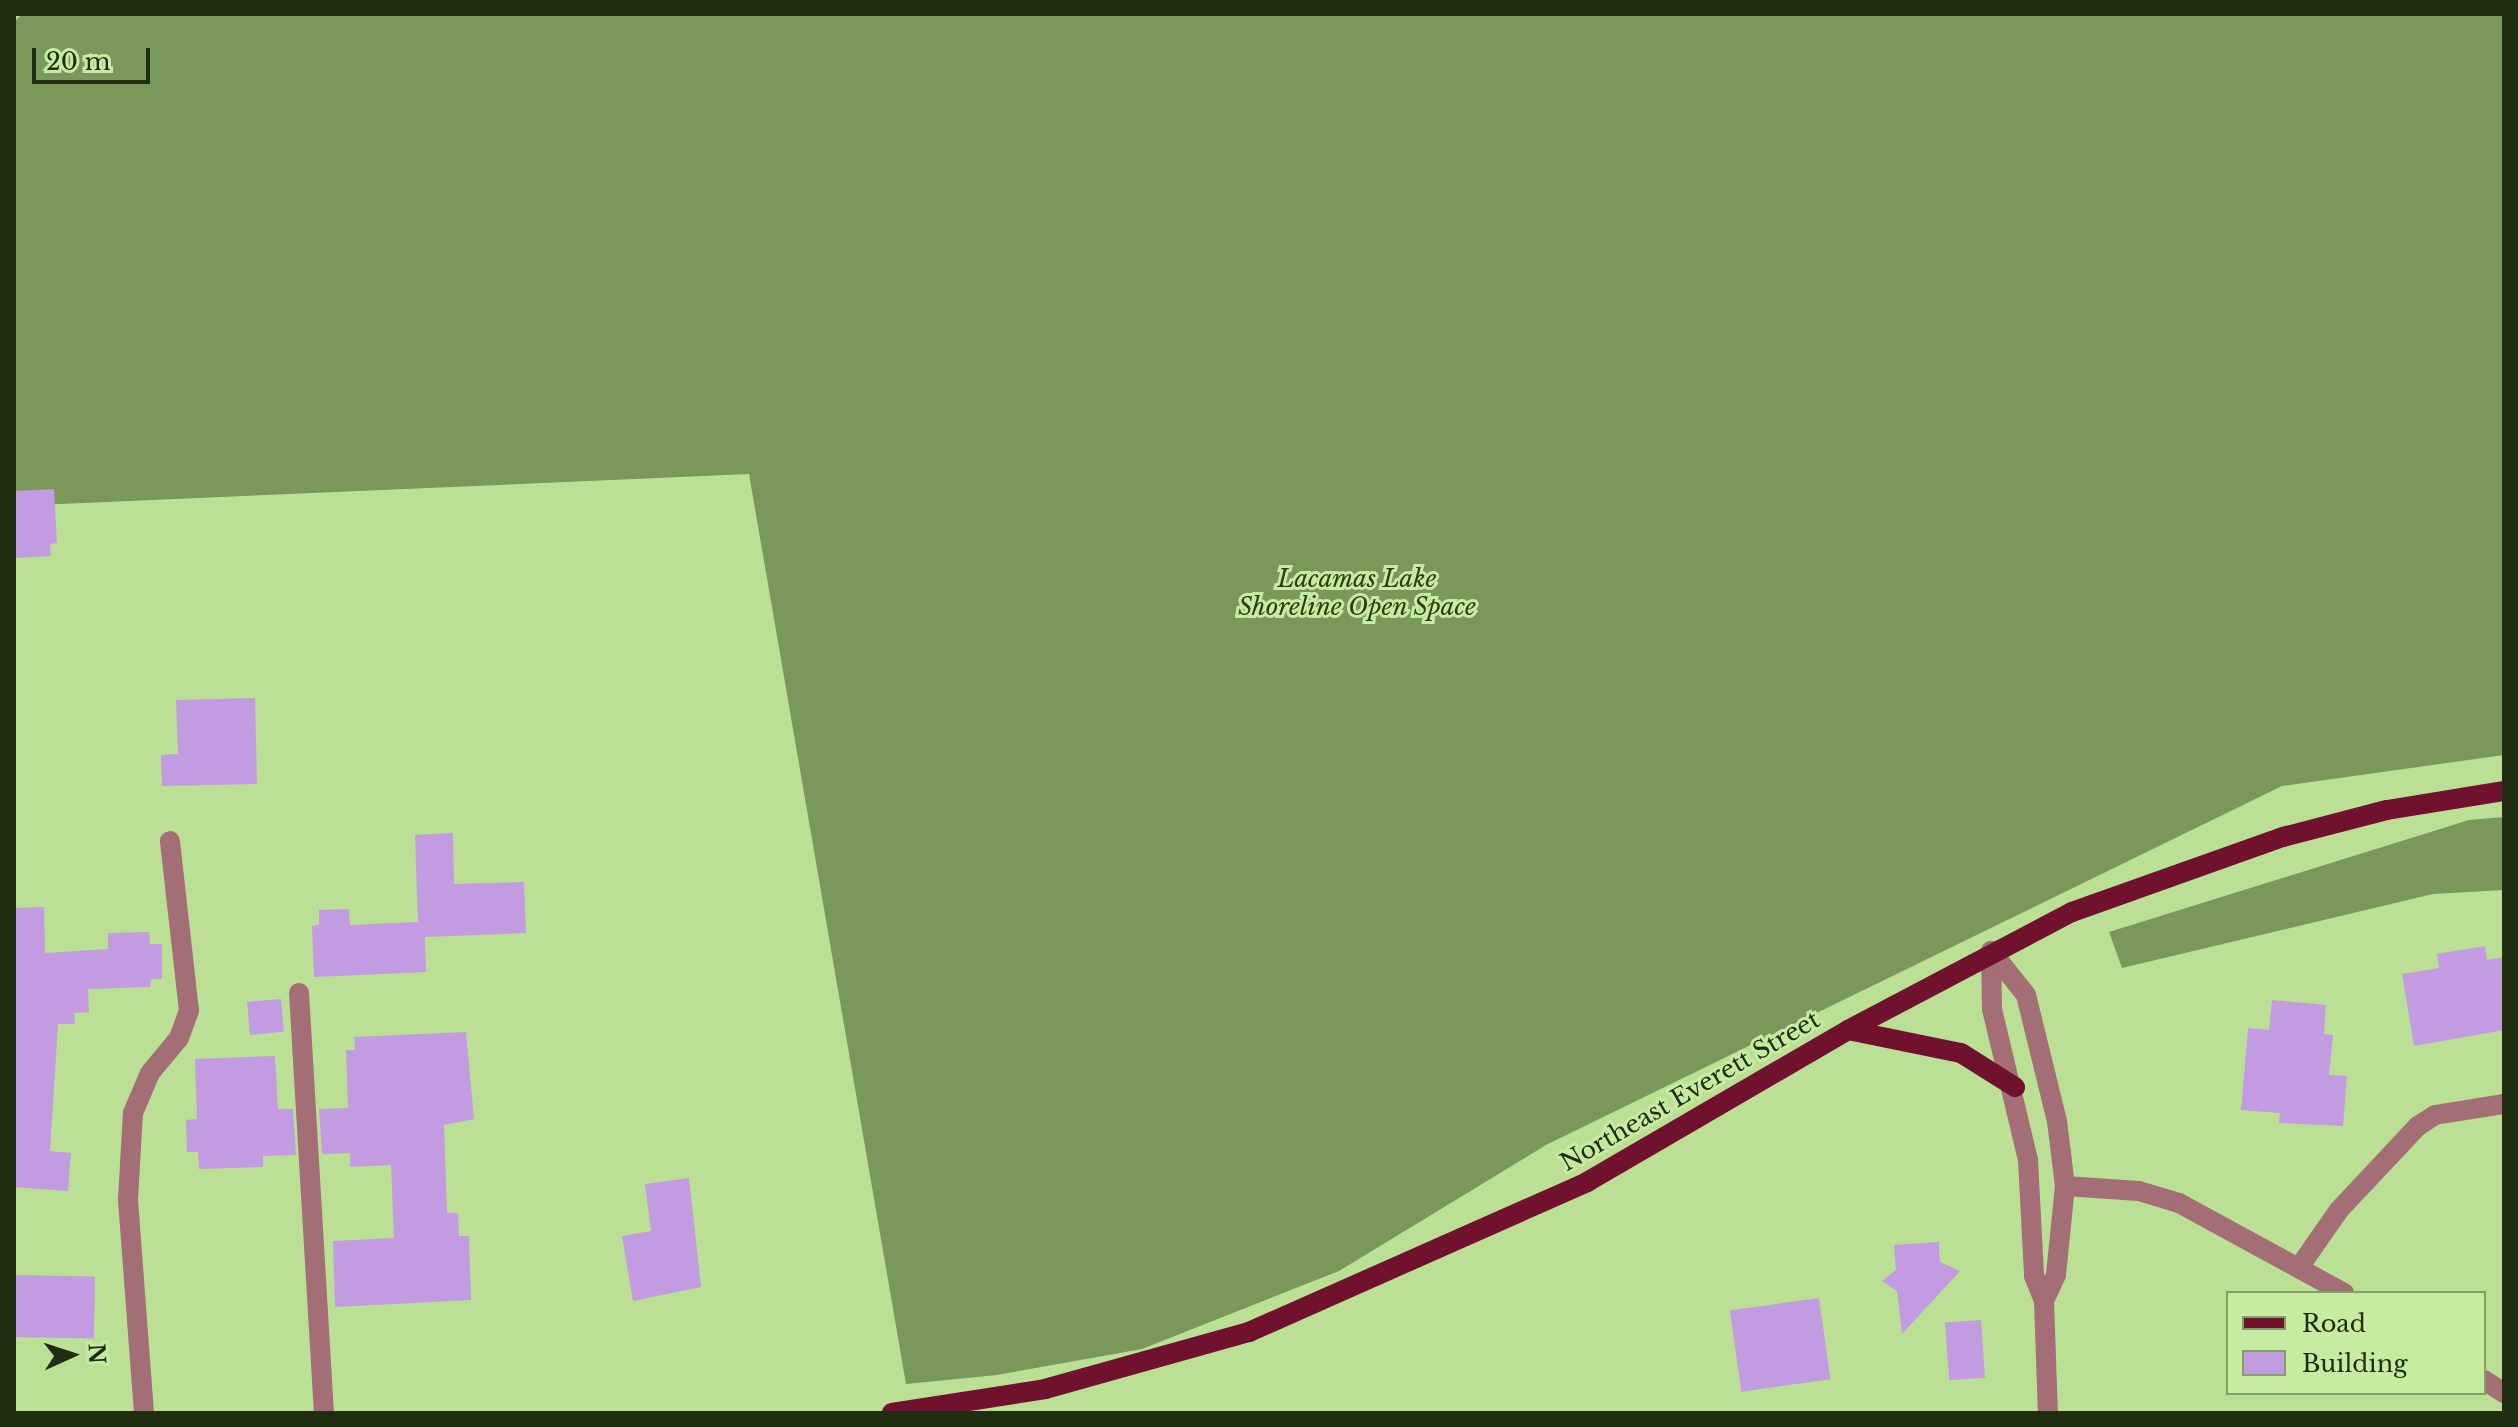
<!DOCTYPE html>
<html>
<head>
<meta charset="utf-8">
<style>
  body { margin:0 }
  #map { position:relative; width:2518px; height:1427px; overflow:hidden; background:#badf95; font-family:"Libre Baskerville",serif }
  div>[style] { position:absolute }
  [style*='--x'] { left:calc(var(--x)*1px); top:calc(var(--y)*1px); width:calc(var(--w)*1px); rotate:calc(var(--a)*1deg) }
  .forest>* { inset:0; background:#7a985c }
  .building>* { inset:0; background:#c29be0; transform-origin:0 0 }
  .minor>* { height:20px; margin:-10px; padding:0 10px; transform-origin:10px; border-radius:10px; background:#a36e75 }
  .major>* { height:20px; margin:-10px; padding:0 10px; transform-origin:10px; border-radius:10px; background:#70112d }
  span { translate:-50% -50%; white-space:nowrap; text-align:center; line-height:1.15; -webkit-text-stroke:6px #c7eca1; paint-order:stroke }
  .park-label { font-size:24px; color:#2a3e12; font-style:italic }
  .street-label { font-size:24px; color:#202d10 }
  .frame { position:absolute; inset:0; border:16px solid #202d10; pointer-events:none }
  .legend { position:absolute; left:2226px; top:1291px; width:260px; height:104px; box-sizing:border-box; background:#c7eca1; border:2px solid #84a067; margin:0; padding:10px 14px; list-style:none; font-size:24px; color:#202d10 }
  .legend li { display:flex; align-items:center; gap:16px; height:40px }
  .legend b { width:40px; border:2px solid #84a067 }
  .north { position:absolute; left:32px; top:1315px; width:80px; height:80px; -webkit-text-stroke:6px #c7eca1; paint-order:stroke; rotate:87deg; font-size:22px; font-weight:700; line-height:32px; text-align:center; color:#202d10 }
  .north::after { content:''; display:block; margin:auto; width:28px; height:36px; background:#202d10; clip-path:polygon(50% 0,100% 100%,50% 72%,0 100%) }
  .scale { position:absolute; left:32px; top:48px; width:118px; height:36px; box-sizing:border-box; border:4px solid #202d10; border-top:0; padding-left:10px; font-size:24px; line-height:28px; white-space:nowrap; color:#202d10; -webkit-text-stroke:6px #c7eca1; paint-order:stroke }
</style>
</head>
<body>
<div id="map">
  <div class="forest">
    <div style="clip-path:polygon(22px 14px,2504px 14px,2504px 755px,2282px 786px,1546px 1145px,1339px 1271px,1142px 1349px,997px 1375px,906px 1384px,749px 474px,14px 506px,14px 22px)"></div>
    <div style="clip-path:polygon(2504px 817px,2504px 890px,2433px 894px,2122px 968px,2109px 932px,2469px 820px)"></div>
  </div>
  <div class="building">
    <div style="clip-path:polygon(54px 489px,57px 543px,50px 544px,51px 556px,14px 558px,14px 491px)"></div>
    <div style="clip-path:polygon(255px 698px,257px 784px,162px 786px,161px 755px,178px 754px,176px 700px)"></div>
    <div style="clip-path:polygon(453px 833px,454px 884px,524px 882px,526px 933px,425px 937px,426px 972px,314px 977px,312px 926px,319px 925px,319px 910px,349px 909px,350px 925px,418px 922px,415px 835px)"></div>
    <div style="clip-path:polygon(44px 907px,45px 953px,108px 949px,108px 933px,149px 932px,150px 944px,162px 944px,162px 979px,151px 979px,150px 987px,88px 989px,89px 1012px,74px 1013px,75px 1024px,58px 1024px,50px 1151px,71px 1153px,68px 1191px,14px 1187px,14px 908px)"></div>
    <div style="clip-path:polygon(2485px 946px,2487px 960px,2504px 957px,2504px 1030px,2414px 1046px,2402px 974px,2439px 968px,2437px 954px)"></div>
    <div style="left:281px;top:999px;width:33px;height:34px;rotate:85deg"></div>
    <div style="clip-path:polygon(2272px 1000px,2326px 1005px,2324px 1034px,2333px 1035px,2329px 1075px,2347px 1076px,2343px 1126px,2279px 1123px,2280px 1113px,2241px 1110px,2248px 1028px,2269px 1030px)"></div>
    <div style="clip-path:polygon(466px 1032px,474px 1119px,444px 1125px,447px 1213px,458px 1213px,459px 1236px,469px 1236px,471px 1300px,335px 1307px,333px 1241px,394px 1238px,391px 1165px,350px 1167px,350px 1153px,322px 1154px,319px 1109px,348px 1108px,346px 1050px,355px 1050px,354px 1037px)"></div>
    <div style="clip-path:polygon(275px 1056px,278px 1109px,293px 1109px,296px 1155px,263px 1156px,263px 1167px,199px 1169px,198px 1152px,187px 1152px,186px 1120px,197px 1119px,195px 1059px)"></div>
    <div style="clip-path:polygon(689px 1178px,701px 1287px,633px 1301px,622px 1236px,651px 1231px,645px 1184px)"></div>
    <div style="clip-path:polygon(1939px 1242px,1940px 1262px,1960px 1271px,1902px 1334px,1897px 1291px,1882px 1281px,1896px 1270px,1894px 1245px)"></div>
    <div style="left:14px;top:1275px;width:81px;height:62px;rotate:1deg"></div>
    <div style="left:1819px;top:1298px;width:82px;height:90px;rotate:82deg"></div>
    <div style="left:1981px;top:1320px;width:58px;height:36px;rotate:86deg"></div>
  </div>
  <div class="minor">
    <div style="--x:1991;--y:951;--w:58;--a:89"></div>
    <div style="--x:1992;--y:1009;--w:155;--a:76.6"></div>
    <div style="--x:2028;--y:1160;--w:116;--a:87"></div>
    <div style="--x:2034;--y:1276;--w:27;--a:68"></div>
    <div style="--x:2044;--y:1301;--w:112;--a:88"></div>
    <div style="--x:1991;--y:951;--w:56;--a:51.5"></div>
    <div style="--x:2026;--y:995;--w:130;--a:76.2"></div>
    <div style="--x:2057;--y:1121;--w:65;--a:83"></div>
    <div style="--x:2065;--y:1186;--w:89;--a:95.8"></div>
    <div style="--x:2056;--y:1275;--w:29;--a:115"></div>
    <div style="--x:299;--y:993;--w:421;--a:86.6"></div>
    <div style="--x:2065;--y:1186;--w:74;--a:3.9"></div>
    <div style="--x:2139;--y:1191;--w:42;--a:16.7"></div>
    <div style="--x:2179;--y:1203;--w:188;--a:28.6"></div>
    <div style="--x:2300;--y:1266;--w:68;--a:-55.1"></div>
    <div style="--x:2339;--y:1210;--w:115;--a:-46.8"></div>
    <div style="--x:2418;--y:1126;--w:20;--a:-33"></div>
    <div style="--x:2435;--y:1115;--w:70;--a:-9.1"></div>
    <div style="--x:2484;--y:1380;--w:24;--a:33"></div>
    <div style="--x:144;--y:1413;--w:215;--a:-94.3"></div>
    <div style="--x:128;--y:1199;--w:86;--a:-86.7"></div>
    <div style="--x:133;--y:1113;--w:43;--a:-67"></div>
    <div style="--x:150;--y:1073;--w:45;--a:-50.4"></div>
    <div style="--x:179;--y:1038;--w:29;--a:-70"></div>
    <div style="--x:189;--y:1011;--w:171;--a:-96.4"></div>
  </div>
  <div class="major">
    <div style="--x:1848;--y:1030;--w:115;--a:11.5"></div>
    <div style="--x:1961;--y:1053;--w:64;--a:32.2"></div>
    <div style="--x:892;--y:1413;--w:155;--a:-8.9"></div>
    <div style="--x:1045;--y:1389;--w:212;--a:-15.6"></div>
    <div style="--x:1249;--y:1332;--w:370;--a:-23.9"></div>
    <div style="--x:1587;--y:1182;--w:302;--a:-30.2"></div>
    <div style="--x:1848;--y:1030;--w:253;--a:-27.8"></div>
    <div style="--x:2072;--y:912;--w:224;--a:-19.6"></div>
    <div style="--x:2283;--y:837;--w:107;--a:-14.6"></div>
    <div style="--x:2387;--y:810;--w:119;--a:-9.2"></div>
  </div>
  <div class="park-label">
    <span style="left:1357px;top:593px">Lacamas Lake<br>Shoreline Open Space</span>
  </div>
  <div class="street-label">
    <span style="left:1690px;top:1091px;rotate:-30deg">Northeast Everett Street</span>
  </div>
  <div class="frame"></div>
  <ul class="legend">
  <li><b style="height:10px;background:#70112d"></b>Road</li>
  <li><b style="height:22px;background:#c29be0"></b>Building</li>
  </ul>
  <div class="north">N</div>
  <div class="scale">20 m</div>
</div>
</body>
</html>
